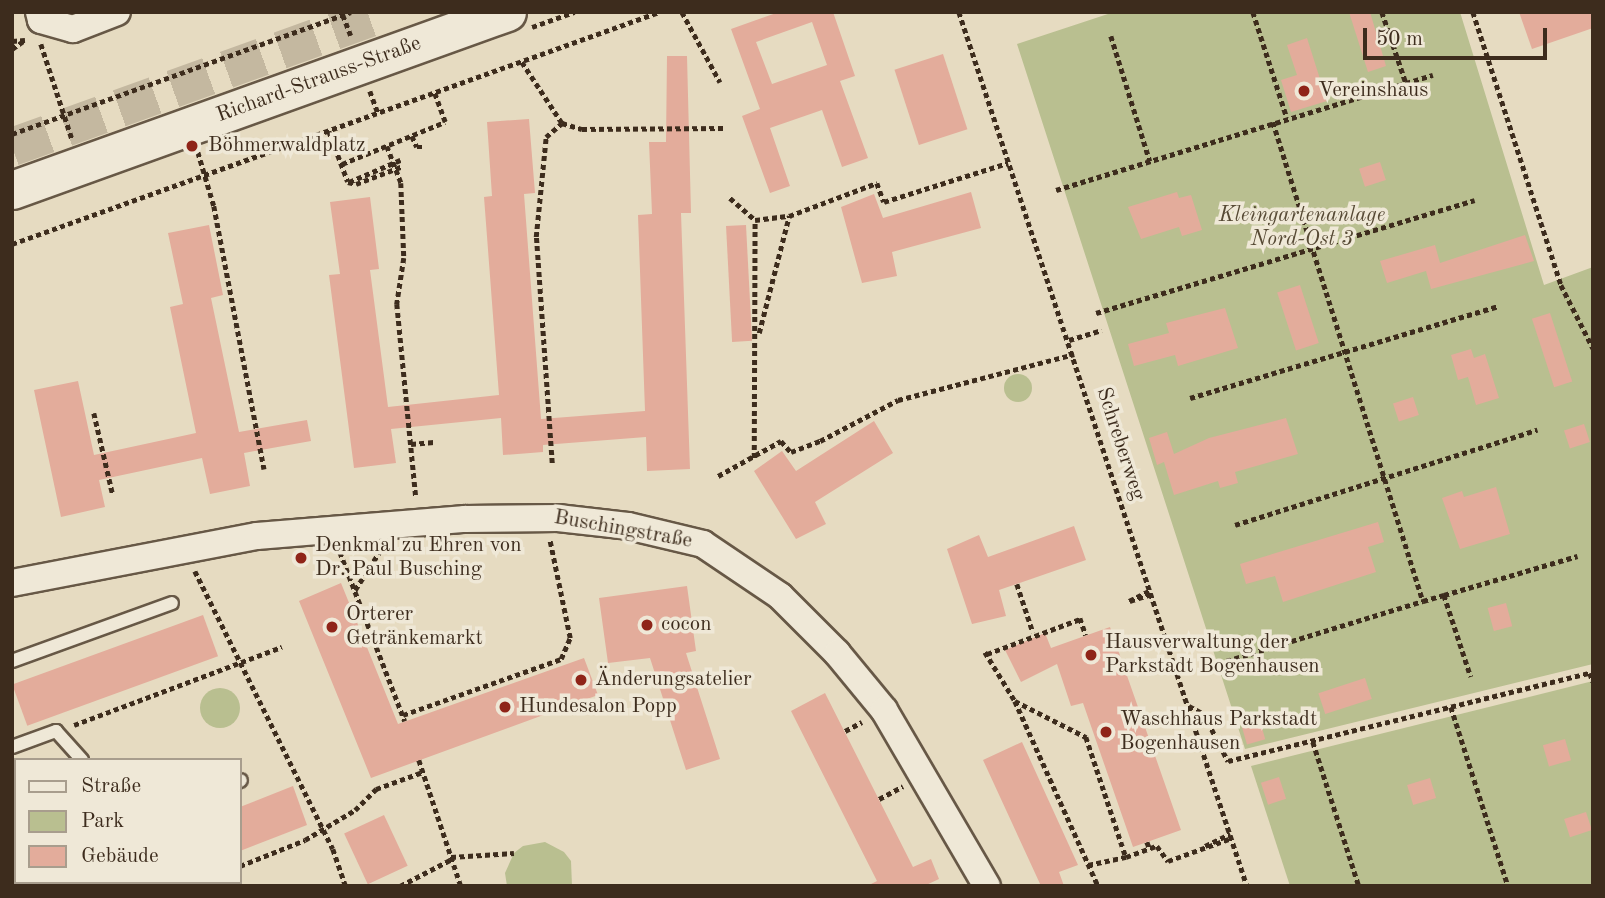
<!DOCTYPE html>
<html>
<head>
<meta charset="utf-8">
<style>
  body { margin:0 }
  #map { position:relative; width:1605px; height:898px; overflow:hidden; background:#e6dbc1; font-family:"Old Standard TT",serif }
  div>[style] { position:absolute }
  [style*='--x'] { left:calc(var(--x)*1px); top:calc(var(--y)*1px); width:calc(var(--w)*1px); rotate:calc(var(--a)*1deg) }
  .green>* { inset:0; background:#b9bf90 }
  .round { border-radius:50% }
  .building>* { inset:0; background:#e3ac9b; transform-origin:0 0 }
  .trunk-tunnel>* { height:38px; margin-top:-19px; transform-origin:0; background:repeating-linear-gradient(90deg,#c4b8a0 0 38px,transparent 0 57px) }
  .path>* { height:4.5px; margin-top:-2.25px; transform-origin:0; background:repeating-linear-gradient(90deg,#3d2c1d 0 5px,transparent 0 8.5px) }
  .roads { filter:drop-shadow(2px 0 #675846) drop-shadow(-2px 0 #675846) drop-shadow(0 2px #675846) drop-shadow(0 -2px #675846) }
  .service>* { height:12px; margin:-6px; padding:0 6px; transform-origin:6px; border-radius:6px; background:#efe8d7 }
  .minor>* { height:26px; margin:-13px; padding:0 13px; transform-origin:13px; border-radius:13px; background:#efe8d7 }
  .secondary>* { height:37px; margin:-18.5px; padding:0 18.5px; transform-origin:18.5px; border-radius:18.5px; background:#efe8d7 }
  .dots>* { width:19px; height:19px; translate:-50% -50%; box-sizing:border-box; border:4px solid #efe8d7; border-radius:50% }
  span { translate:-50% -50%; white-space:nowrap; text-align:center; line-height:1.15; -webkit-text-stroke:7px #efe8d7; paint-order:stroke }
  .street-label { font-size:21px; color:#3d2c1d }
  .poi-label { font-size:21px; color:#3d2c1d }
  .left { translate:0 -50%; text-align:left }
  .park-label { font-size:21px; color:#564934; font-style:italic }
  .frame { position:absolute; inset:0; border:14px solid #3d2c1d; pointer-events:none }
  .legend { position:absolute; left:14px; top:758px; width:228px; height:126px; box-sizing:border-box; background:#efe8d7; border:2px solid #a89d8d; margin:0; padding:9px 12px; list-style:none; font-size:21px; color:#3d2c1d }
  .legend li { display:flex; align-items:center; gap:14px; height:35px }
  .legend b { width:35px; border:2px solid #a89d8d }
  .scale { position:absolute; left:1363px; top:28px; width:184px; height:32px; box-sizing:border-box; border:4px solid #3d2c1d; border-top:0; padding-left:9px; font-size:21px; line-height:24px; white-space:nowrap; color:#3d2c1d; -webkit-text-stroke:5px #efe8d7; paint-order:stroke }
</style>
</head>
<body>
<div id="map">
  <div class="green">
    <div style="clip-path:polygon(1114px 12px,1460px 12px,1544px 285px,1593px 267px,1593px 664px,1245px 749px,1017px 44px)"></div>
    <div class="round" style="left:1004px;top:374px;width:28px;height:28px"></div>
    <div style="clip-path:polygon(1593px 681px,1593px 886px,1290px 886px,1251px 766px)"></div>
    <div class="round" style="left:200px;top:688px;width:40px;height:40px"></div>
    <div style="clip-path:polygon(545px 842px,564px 852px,571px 861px,572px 886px,507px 886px,505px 873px,514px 853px,523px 846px)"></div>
  </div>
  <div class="building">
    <div style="clip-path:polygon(evenodd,779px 12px,833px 12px,855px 76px,840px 81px,868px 158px,842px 167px,822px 110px,770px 128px,790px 186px,770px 193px,742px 116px,760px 109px,731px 29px,779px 12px,812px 22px,827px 65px,772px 84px,756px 42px,812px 22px)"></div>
    <div style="clip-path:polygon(1349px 12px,1370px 12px,1386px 66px,1368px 72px)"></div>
    <div style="clip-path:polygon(1519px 12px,1593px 12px,1593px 28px,1532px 49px)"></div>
    <div style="clip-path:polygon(1307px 38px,1327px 101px,1291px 112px,1281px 80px,1297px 75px,1287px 45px)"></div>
    <div style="left:943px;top:54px;width:79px;height:51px;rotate:72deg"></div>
    <div style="clip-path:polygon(667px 56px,687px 56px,691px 213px,681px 213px,690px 469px,647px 471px,646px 437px,543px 445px,543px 452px,503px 455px,501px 418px,391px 429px,396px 463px,354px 468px,329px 275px,340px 274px,330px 202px,370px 197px,379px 269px,370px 270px,388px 407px,499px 395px,484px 197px,492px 196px,487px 122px,529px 119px,535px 193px,524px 194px,541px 419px,645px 411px,638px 215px,652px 214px,649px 142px,666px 142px)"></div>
    <div style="left:1380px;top:162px;width:19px;height:22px;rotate:72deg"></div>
    <div style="clip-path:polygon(971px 192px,981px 228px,892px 252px,897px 276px,862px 283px,841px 207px,874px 194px,883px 218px)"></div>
    <div style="clip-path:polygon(1177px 192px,1179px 198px,1191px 195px,1202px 230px,1182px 236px,1179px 227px,1141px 239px,1128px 207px)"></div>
    <div style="clip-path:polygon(209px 225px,223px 295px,211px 298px,239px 432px,307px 420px,311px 441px,244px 453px,250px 486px,210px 494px,202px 458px,99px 480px,105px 507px,61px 517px,34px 390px,78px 381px,94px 455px,196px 433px,170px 307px,183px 304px,168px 233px)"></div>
    <div style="left:746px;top:225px;width:116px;height:20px;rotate:87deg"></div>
    <div style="clip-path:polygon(1525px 235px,1534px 261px,1431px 289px,1426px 271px,1387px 283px,1380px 261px,1435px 245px,1440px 263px)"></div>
    <div style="left:1300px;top:285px;width:61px;height:24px;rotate:72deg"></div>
    <div style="clip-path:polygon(1225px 308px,1238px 348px,1178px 366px,1175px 355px,1134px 366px,1128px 344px,1169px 333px,1166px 323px)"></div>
    <div style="left:1550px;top:313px;width:72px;height:19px;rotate:72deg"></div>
    <div style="clip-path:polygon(1471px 349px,1474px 358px,1485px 354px,1499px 398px,1476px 405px,1468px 377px,1458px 380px,1451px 355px)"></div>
    <div style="left:1413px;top:397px;width:19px;height:21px;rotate:72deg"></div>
    <div style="clip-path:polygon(1286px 418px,1298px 454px,1235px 472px,1238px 483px,1220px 488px,1218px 481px,1174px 495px,1164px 462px,1157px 465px,1149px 438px,1167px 432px,1174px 454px,1209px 438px)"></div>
    <div style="clip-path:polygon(874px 421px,893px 453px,815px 502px,826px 524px,796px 539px,754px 471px,782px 451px,796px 471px)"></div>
    <div style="left:1584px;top:424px;width:19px;height:21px;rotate:72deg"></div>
    <div style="clip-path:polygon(1496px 487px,1510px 534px,1460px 549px,1442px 498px,1462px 491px,1464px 497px)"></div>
    <div style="clip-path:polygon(1378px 522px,1384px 542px,1368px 547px,1376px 572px,1283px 602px,1275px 576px,1246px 584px,1240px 564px)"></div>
    <div style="clip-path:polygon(1074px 526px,1086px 560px,999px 590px,1006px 616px,972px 624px,947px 549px,979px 535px,988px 557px)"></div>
    <div style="clip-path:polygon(341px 583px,398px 724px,584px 658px,598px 695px,371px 778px,299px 601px)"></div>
    <div style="clip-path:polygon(687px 586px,696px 651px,686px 653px,720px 759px,686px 770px,650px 658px,608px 663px,599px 598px)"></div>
    <div style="left:1506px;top:603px;width:24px;height:19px;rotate:75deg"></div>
    <div style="left:203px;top:615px;width:44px;height:203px;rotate:70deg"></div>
    <div style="clip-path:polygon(1110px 627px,1181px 830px,1133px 847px,1083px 703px,1071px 706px,1057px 664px,1021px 682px,1005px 650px,1045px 633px,1051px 648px)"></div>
    <div style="left:1365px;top:678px;width:22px;height:49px;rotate:72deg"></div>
    <div style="clip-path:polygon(825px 693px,913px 867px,931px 859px,939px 879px,924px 886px,867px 886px,877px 881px,791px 711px)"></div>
    <div style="left:1260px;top:721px;width:19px;height:19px;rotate:74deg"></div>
    <div style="left:1565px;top:739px;width:22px;height:23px;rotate:74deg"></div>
    <div style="clip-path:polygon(1022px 742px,1078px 865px,1059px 872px,1064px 886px,1041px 886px,983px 760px)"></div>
    <div style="left:1279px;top:777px;width:23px;height:19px;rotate:72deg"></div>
    <div style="left:1430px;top:778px;width:21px;height:24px;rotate:73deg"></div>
    <div style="clip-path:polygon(293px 786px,307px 825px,240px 851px,240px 807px)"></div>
    <div style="left:1586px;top:812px;width:19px;height:23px;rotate:72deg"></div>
    <div style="left:384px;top:815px;width:56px;height:44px;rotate:65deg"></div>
  </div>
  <div class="trunk-tunnel">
    <div style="--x:12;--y:147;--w:398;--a:-19.8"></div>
  </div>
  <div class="path">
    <div style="--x:682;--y:12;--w:80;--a:61.5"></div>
    <div style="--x:959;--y:12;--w:920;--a:71.76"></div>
    <div style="--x:1253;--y:12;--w:111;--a:72.2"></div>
    <div style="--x:1382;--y:12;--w:75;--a:71.3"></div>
    <div style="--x:1473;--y:12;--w:287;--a:72.1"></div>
    <div style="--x:1561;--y:285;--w:71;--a:63.1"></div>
    <div style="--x:343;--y:15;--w:22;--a:69"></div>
    <div style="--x:532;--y:27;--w:45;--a:-19.7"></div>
    <div style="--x:1111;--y:36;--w:131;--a:72.7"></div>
    <div style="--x:12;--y:41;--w:13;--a:-4"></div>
    <div style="--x:41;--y:44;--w:100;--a:71.9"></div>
    <div style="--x:12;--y:49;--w:16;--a:-35"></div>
    <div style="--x:522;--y:62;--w:73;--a:56.7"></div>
    <div style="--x:562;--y:123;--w:21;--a:17"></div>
    <div style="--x:582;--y:129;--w:142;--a:-0.4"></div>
    <div style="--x:370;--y:91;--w:23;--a:70"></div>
    <div style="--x:1273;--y:122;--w:502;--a:72.61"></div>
    <div style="--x:1423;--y:601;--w:22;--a:-16"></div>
    <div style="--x:1444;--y:595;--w:86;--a:71.8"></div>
    <div style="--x:329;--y:131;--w:54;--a:69.6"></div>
    <div style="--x:12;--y:134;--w:360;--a:-19.8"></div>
    <div style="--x:412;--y:136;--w:12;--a:66"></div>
    <div style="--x:417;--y:147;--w:7;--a:0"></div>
    <div style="--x:387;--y:146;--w:40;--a:69"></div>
    <div style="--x:401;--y:183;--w:75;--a:87.7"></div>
    <div style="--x:404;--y:258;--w:47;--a:98.7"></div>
    <div style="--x:397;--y:304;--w:195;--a:84.4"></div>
    <div style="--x:198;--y:152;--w:56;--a:73.5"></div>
    <div style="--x:214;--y:206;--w:268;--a:79.2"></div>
    <div style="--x:342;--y:164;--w:111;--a:-22.2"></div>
    <div style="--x:445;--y:122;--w:32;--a:-110"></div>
    <div style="--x:348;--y:182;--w:8;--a:14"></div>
    <div style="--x:356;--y:184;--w:50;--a:-21"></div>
    <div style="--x:349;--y:182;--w:56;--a:-23.3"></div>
    <div style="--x:1056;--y:190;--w:394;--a:-17"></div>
    <div style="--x:730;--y:198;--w:33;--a:41"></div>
    <div style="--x:755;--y:220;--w:34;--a:-7"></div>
    <div style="--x:789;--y:216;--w:94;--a:-20.6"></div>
    <div style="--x:877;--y:183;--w:20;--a:70"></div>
    <div style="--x:884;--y:202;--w:130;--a:-17.5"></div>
    <div style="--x:12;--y:244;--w:687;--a:-19.73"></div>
    <div style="--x:1096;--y:313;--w:395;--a:-16.6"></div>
    <div style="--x:759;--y:333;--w:121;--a:-75.6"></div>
    <div style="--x:1069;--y:340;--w:34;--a:-17"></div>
    <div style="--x:1190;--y:398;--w:322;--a:-16.6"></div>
    <div style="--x:94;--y:413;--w:84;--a:77"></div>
    <div style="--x:411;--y:444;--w:23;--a:-5"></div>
    <div style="--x:754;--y:458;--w:238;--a:-89.8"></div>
    <div style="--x:552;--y:463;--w:227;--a:-94"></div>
    <div style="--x:536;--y:237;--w:100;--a:-84.3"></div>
    <div style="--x:546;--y:137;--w:21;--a:-41"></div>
    <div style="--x:718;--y:476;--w:72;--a:-29.1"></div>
    <div style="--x:781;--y:441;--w:15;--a:48"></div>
    <div style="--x:791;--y:452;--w:31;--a:-21"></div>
    <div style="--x:820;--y:441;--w:88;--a:-27.7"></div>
    <div style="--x:898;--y:400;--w:182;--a:-14.6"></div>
    <div style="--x:1235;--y:525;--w:317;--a:-17.5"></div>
    <div style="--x:340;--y:552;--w:181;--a:69"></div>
    <div style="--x:195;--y:571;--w:310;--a:63.6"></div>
    <div style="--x:333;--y:849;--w:39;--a:71"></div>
    <div style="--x:1017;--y:584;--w:51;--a:71.6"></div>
    <div style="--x:355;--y:590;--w:46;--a:-57.3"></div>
    <div style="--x:1444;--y:595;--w:139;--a:-16.3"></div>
    <div style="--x:1129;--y:601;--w:25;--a:-27"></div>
    <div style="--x:1130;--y:601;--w:23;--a:-18"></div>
    <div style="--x:1080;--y:618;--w:18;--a:71"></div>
    <div style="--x:985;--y:652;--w:57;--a:58.5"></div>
    <div style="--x:1015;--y:701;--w:203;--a:65.8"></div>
    <div style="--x:987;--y:654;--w:99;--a:-20.6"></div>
    <div style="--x:1210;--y:666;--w:223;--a:-17"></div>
    <div style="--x:1590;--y:673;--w:9;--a:72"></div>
    <div style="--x:1015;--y:701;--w:80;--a:26.9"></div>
    <div style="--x:1086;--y:737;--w:126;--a:71.6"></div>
    <div style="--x:1126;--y:857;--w:33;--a:-20"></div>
    <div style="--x:1157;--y:846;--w:19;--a:54"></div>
    <div style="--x:1168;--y:861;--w:68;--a:-19.8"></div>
    <div style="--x:1189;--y:706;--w:17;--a:28"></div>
    <div style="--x:1204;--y:714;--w:53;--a:62.9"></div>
    <div style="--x:1228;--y:761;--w:376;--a:-13.7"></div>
    <div style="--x:1451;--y:707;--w:188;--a:72.3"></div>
    <div style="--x:403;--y:715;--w:168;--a:-19.5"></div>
    <div style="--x:561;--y:659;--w:23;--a:-67"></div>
    <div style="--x:570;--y:638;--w:99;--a:-101.7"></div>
    <div style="--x:74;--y:725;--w:222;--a:-20.6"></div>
    <div style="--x:845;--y:731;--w:19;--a:-28"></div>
    <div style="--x:1313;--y:742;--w:151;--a:72.3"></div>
    <div style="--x:419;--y:760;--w:133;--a:71.6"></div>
    <div style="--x:879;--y:799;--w:27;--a:-28"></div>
    <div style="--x:1147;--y:842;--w:8;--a:67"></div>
    <div style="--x:1205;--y:846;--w:28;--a:-26"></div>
    <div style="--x:451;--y:857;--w:63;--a:-3.6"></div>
    <div style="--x:1088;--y:865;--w:39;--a:-12"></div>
    <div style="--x:240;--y:866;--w:70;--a:-21.8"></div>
    <div style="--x:305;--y:840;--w:58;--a:-31"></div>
    <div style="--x:355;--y:810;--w:30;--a:-45"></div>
    <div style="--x:376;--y:789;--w:50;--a:-19.9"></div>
    <div style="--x:37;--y:882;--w:4;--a:76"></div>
    <div style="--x:192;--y:886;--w:9;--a:-27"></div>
    <div style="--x:400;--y:886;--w:59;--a:-27.4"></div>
  </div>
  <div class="roads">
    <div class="service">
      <div style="--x:12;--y:661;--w:170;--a:-19.9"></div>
      <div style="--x:12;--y:747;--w:47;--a:-20"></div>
      <div style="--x:56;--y:731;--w:39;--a:48"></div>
      <div style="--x:240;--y:781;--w:1;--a:-45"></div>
    </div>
    <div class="minor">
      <div style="--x:39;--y:12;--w:8;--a:76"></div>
      <div style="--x:41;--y:20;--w:33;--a:16"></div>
      <div style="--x:73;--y:29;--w:47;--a:-21.1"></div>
      <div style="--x:12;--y:583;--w:249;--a:-10.9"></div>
      <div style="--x:257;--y:536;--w:209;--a:-4.7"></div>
      <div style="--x:465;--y:519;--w:93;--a:-0.6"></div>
      <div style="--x:558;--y:518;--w:70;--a:6.5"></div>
      <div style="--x:628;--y:526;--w:77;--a:13.5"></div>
      <div style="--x:703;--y:544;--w:93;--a:34"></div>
      <div style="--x:780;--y:596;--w:81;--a:45"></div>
      <div style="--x:837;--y:653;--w:74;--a:50.5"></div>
      <div style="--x:884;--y:710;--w:204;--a:59.7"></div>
    </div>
    <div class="secondary">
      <div style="--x:12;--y:190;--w:526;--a:-19.78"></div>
    </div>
  </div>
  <div class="dots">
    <div style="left:1304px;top:91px;background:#8f2418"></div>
    <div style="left:192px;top:146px;background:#8f2418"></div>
    <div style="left:301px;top:558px;background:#8f2418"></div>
    <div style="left:647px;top:625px;background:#8f2418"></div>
    <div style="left:332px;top:627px;background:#8f2418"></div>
    <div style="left:1091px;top:655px;background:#8f2418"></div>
    <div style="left:581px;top:680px;background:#8f2418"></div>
    <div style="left:505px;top:707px;background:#8f2418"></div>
    <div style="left:1106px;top:732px;background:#8f2418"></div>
  </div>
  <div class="street-label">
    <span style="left:319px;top:80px;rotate:-20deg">Richard-Strauss-Straße</span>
    <span style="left:1120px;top:444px;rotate:72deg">Schreberweg</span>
    <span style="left:623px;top:530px;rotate:10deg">Buschingstraße</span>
  </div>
  <div class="poi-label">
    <span class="left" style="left:1318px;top:91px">Vereinshaus</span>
    <span class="left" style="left:208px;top:146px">Böhmerwaldplatz</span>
    <span class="left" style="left:315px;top:558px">Denkmal zu Ehren von<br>Dr. Paul Busching</span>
    <span class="left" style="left:346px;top:627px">Orterer<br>Getränkemarkt</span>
    <span class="left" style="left:661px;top:625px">cocon</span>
    <span class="left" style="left:1105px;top:655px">Hausverwaltung der<br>Parkstadt Bogenhausen</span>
    <span class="left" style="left:595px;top:680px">Änderungsatelier</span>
    <span class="left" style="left:519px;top:707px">Hundesalon Popp</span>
    <span class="left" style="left:1120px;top:732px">Waschhaus Parkstadt<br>Bogenhausen</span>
  </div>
  <div class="park-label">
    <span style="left:1302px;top:228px">Kleingartenanlage<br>Nord-Ost 3</span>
  </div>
  <div class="frame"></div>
  <ul class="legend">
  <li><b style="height:9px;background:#efe8d7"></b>Straße</li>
  <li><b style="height:19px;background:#b9bf90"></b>Park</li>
  <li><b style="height:19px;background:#e3ac9b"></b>Gebäude</li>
  </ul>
  <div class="scale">50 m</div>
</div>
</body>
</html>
